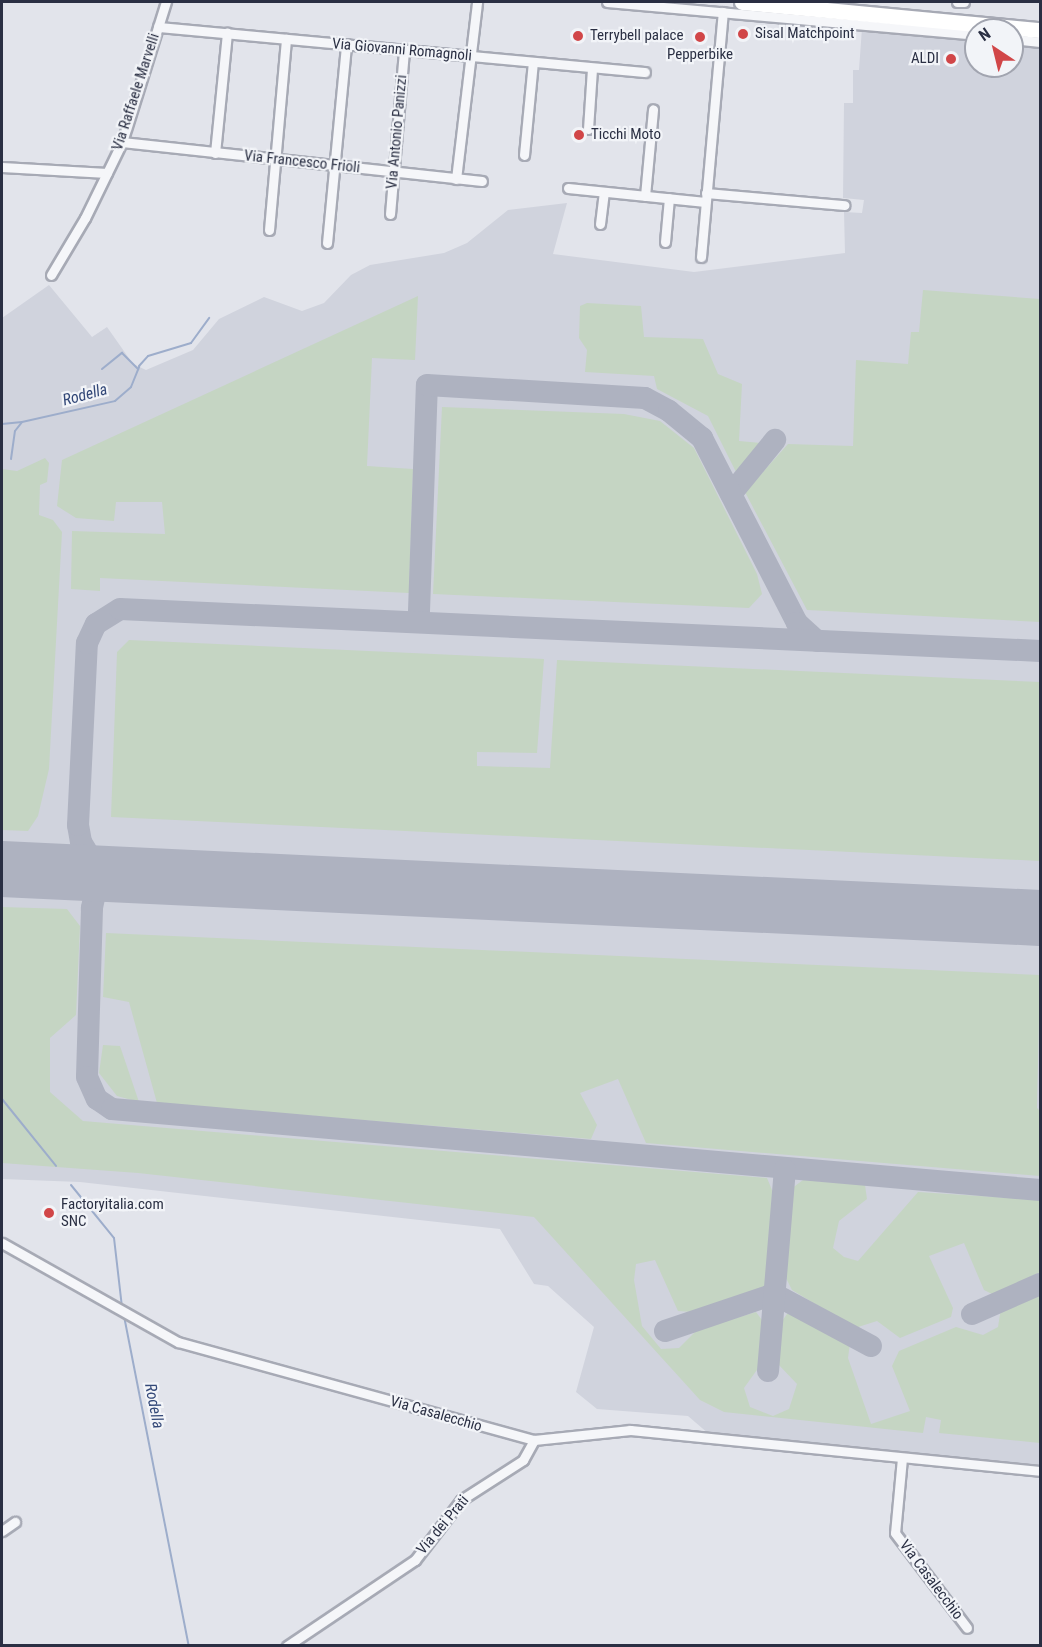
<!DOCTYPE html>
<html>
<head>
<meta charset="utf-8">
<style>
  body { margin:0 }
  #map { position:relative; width:1042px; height:1647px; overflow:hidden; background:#e2e4eb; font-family:"Roboto Condensed",sans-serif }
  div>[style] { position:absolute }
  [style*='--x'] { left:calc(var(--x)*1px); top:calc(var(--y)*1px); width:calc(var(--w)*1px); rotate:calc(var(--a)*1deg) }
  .built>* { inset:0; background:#d0d3dd }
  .green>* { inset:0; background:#c5d5c3 }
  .stream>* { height:2px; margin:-1px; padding:0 1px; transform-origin:1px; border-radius:1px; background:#9dadcb }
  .taxiway>* { height:22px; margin:-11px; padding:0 11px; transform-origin:11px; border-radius:11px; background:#aeb2c0 }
  .runway>* { height:56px; margin:-28px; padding:0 28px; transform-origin:28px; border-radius:28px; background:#aeb2c0 }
  .roads { filter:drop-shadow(2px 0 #a7aab5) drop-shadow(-2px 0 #a7aab5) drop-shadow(0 2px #a7aab5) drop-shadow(0 -2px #a7aab5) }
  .minor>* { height:9px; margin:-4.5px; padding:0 4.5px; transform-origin:4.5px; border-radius:4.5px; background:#f5f6f9 }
  .primary>* { height:15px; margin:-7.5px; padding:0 7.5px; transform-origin:7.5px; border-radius:7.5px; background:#fff }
  .dots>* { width:16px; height:16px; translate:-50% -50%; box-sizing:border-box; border:3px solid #f2f4f8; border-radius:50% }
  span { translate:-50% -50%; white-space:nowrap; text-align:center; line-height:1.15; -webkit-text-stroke:4.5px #f2f4f8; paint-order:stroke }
  .poi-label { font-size:15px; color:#2a2f43 }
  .left { translate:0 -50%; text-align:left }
  .right { translate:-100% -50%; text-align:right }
  .street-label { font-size:15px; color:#2a2f43 }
  .water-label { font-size:16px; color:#334878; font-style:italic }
  .frame { position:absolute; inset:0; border:3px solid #2a2f43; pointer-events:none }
  .north { position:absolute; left:964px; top:18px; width:60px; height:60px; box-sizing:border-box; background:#f2f4f8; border:2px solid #a2a5b0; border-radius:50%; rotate:325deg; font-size:16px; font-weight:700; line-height:24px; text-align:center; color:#2a2f43 }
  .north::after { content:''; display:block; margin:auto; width:21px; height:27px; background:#d14648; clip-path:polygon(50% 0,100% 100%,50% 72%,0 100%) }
</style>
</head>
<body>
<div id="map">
  <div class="built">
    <div style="clip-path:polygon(862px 28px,976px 39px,976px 66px,1012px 66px,1012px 42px,1040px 44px,1040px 1466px,709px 1434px,688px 1416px,597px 1409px,576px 1392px,594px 1327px,548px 1286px,534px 1284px,500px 1229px,80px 1182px,2px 1179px,2px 318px,49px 285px,92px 337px,107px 327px,133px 364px,146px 370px,193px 350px,219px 319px,264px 297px,302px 311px,324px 303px,351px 275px,370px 265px,444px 253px,467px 243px,508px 210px,567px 203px,553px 254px,694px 272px,845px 253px,844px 212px,862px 213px,864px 200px,843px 198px,844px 103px,853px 103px,853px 70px,859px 70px)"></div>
  </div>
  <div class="green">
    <div style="clip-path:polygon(923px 290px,1040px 299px,1040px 622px,807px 610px,745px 492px,788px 444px,853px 446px,856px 360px,908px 364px,911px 332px,919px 332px)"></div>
    <div style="clip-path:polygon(418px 296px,415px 360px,372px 358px,367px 466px,413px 469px,409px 593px,100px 578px,100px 591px,71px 589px,72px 531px,165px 534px,162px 502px,116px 502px,114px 521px,76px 518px,57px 506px,62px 460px)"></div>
    <div style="clip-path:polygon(587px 303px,641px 306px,644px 337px,703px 339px,718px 374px,742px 384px,739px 441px,761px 443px,736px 472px,708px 416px,657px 389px,654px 376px,585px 372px,587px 350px,579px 338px,580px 306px)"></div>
    <div style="clip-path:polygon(442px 407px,624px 414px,660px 421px,694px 448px,757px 574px,762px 594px,749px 608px,433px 594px)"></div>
    <div style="clip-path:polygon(45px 458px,49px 463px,47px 482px,40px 485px,39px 515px,53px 520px,62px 532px,49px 769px,38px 816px,28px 831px,2px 830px,2px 469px,17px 471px)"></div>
    <div style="clip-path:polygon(129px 640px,544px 659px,537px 753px,477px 752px,477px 766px,550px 768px,557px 660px,1040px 682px,1040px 861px,111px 817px,117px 652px)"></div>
    <div style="clip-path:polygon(2px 907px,67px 909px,80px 926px,76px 1015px,50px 1038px,50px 1092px,83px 1121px,767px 1178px,772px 1190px,770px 1279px,761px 1291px,692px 1312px,678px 1311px,655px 1260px,636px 1264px,634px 1280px,642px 1326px,661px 1349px,679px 1348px,697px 1330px,756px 1312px,765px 1324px,759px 1367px,744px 1388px,750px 1407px,773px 1416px,789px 1409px,797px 1384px,778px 1364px,780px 1324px,787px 1314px,799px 1312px,850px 1343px,848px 1358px,871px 1424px,910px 1411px,892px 1366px,899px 1351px,956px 1327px,983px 1335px,998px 1327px,1001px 1308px,1040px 1292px,1040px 1443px,939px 1433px,941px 1420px,926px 1417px,923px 1433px,724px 1412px,700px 1400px,534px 1217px,138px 1173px,2px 1163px)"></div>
    <div style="clip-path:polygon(106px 933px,1040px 975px,1037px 1108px,1040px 1111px,1040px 1176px,646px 1143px,618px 1079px,580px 1093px,597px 1125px,591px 1139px,157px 1103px,129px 1002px,103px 997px)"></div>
    <div style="clip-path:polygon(103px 1045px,120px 1046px,139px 1102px,117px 1096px,99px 1073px)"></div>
    <div style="clip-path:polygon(803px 1180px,865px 1185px,867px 1199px,839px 1221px,833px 1248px,844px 1257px,858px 1261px,918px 1192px,1040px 1200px,1040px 1272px,994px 1295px,984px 1290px,964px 1243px,929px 1256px,953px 1308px,951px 1317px,900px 1338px,877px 1321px,855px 1328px,792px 1290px,786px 1278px,791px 1189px)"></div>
  </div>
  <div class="stream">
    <div style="--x:139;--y:366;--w:13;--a:-48"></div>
    <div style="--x:148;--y:356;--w:45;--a:-16.8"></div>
    <div style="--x:191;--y:343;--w:31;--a:-54"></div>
    <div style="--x:102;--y:369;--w:26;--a:-39"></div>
    <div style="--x:122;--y:353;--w:23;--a:45"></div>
    <div style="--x:2;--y:424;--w:20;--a:-6"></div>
    <div style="--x:11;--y:459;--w:28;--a:-82"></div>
    <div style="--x:15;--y:431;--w:11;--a:-52"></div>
    <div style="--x:22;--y:422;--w:95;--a:-12.7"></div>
    <div style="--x:115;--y:401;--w:21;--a:-41"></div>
    <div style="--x:131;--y:387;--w:22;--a:-68"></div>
    <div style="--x:2;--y:1099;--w:86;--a:51.1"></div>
    <div style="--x:71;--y:1185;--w:68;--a:50.9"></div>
    <div style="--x:114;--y:1238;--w:69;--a:83.4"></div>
    <div style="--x:124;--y:1316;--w:336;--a:78.9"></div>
  </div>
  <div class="taxiway">
    <div style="--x:731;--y:494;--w:70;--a:-50.8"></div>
    <div style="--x:419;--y:611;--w:226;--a:-88"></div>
    <div style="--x:427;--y:385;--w:218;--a:3.4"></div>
    <div style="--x:645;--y:398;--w:27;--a:28"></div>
    <div style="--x:669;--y:411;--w:43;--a:39.3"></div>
    <div style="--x:702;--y:438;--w:208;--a:62.8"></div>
    <div style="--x:797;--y:623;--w:27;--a:42"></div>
    <div style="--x:122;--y:875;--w:27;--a:160"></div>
    <div style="--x:97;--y:884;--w:25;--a:102"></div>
    <div style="--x:92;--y:908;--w:169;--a:91.7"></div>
    <div style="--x:87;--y:1077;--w:24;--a:66"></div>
    <div style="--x:97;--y:1099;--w:18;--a:34"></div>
    <div style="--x:112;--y:1109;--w:932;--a:4.99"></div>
    <div style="--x:129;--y:876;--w:43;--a:-154"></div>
    <div style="--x:90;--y:857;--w:17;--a:-121"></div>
    <div style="--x:81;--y:842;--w:17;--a:-100"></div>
    <div style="--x:78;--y:825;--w:182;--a:-87.2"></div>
    <div style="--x:87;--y:643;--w:21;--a:-65"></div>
    <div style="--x:96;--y:624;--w:28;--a:-32"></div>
    <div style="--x:120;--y:609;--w:921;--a:2.61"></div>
    <div style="--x:972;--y:1314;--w:74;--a:-23.8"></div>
    <div style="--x:665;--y:1331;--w:115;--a:-18.7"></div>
    <div style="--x:774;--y:1294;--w:110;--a:28.2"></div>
    <div style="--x:768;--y:1371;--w:202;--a:-85.2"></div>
  </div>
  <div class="runway">
    <div style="--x:2;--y:869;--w:1039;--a:2.7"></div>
  </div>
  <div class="roads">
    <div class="minor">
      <div style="--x:607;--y:2;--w:370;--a:5.1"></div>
      <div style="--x:957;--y:2;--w:7;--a:0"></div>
      <div style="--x:158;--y:27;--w:489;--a:5.3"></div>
      <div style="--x:1012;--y:39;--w:28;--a:6"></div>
      <div style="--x:588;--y:129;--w:61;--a:-86.2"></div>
      <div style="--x:122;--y:142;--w:362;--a:6.2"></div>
      <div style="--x:215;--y:153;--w:121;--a:-84.3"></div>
      <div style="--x:524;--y:155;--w:93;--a:-84.5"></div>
      <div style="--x:2;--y:167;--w:105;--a:3.3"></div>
      <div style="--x:456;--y:179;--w:178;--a:-83.2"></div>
      <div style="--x:568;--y:188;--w:138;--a:5.8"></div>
      <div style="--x:706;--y:193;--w:139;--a:5"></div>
      <div style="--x:645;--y:196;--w:87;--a:-84.7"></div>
      <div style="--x:390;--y:214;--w:165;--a:-85.1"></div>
      <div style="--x:600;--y:224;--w:32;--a:-83"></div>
      <div style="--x:269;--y:230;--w:192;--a:-84.9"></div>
      <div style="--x:665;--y:242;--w:44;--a:-84.8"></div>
      <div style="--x:327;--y:243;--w:200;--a:-84.5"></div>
      <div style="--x:701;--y:257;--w:246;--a:-84.9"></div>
      <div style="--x:51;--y:275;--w:66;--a:-59.2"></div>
      <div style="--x:85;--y:218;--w:85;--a:-64"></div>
      <div style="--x:122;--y:142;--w:147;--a:-72.6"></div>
      <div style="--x:2;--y:1243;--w:202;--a:29.4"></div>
      <div style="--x:178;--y:1342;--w:369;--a:15.4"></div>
      <div style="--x:534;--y:1440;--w:97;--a:-5.9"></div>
      <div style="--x:630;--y:1430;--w:412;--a:5.7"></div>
      <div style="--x:902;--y:1458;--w:75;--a:95.3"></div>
      <div style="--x:895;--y:1533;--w:119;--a:52.8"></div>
      <div style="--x:2;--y:1531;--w:16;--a:-35"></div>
      <div style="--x:287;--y:1646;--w:154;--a:-33.9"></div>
      <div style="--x:415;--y:1560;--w:76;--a:-52.5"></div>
      <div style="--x:461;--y:1500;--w:74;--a:-32.8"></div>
      <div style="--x:523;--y:1460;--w:23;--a:-61"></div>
    </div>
    <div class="primary">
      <div style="--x:742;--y:2;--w:299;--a:5.4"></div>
    </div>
  </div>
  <div class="dots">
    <div style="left:743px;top:34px;background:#d14648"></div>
    <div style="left:578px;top:36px;background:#d14648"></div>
    <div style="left:700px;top:37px;background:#d14648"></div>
    <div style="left:951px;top:59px;background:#d14648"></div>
    <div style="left:579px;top:135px;background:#d14648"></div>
    <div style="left:49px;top:1213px;background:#d14648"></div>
  </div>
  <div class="poi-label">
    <span class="left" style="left:755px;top:34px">Sisal Matchpoint</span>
    <span class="left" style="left:590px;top:36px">Terrybell palace</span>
    <span style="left:700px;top:55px">Pepperbike</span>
    <span class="right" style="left:939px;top:59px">ALDI</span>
    <span class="left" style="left:591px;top:135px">Ticchi Moto</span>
    <span class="left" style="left:61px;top:1213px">Factoryitalia.com<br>SNC</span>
  </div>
  <div class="street-label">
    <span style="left:402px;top:50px;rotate:5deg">Via Giovanni Romagnoli</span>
    <span style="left:136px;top:92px;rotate:-72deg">Via Raffaele Marvelli</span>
    <span style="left:397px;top:132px;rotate:-85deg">Via Antonio Panizzi</span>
    <span style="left:302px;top:162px;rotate:6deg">Via Francesco Frioli</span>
    <span style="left:436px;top:1414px;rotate:16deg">Via Casalecchio</span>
    <span style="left:443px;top:1525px;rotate:-50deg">Via dei Prati</span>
    <span style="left:931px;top:1580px;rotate:53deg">Via Casalecchio</span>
  </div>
  <div class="water-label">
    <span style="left:85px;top:395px;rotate:-15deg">Rodella</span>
    <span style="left:154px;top:1406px;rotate:79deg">Rodella</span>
  </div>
  <div class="frame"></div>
  <div class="north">N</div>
</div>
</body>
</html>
